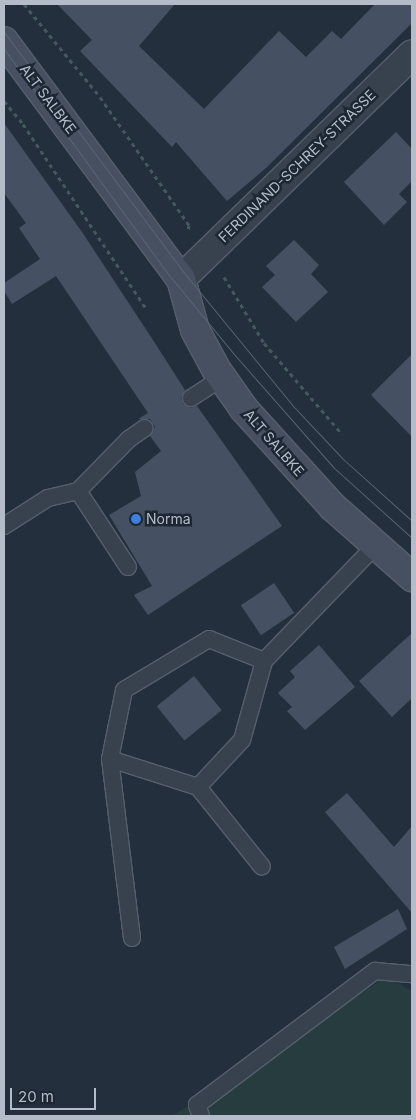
<!DOCTYPE html>
<html>
<head>
<meta charset="utf-8">
<style>
  body { margin:0 }
  #map { position:relative; width:416px; height:1120px; overflow:hidden; background:#242f3e; font-family:Inter,sans-serif }
  div>[style] { position:absolute }
  [style*='--x'] { left:calc(var(--x)*1px); top:calc(var(--y)*1px); width:calc(var(--w)*1px); rotate:calc(var(--a)*1deg) }
  .green>* { inset:0; background:#263c3f }
  .building>* { inset:0; background:#455162; transform-origin:0 0 }
  .path>* { height:3px; margin-top:-1.5px; transform-origin:0; background:repeating-linear-gradient(90deg,#44595c 0 4px,transparent 0 8px) }
  .roads { filter:drop-shadow(1px 0 #565f6c) drop-shadow(-1px 0 #565f6c) drop-shadow(0 1px #565f6c) drop-shadow(0 -1px #565f6c) }
  .service>* { height:16px; margin:-8px; padding:0 8px; transform-origin:8px; border-radius:8px; background:#38414e }
  .minor>* { height:28px; margin:-14px; padding:0 14px; transform-origin:14px; border-radius:14px; background:#38414e }
  .secondary>* { height:28px; margin:-14px; padding:0 14px; transform-origin:14px; border-radius:14px; background:#465061 }
  .tram>* { height:1px; margin:-0.5px; padding:0 0.5px; transform-origin:0.5px; border-radius:0.5px; background:#5a6575 }
  .dots>* { width:14px; height:14px; translate:-50% -50%; box-sizing:border-box; border:2px solid #1d2633; border-radius:50% }
  span { translate:-50% -50%; white-space:nowrap; text-align:center; line-height:1.15; -webkit-text-stroke:5px #1d2633; paint-order:stroke }
  .street-label { font-size:14px; color:#b4bcc9 }
  .poi-label { font-size:14px; color:#b4bcc9 }
  .left { translate:0 -50%; text-align:left }
  .frame { position:absolute; inset:0; border:5px solid #b4bcc9; pointer-events:none }
  .scale { position:absolute; left:10px; top:1088px; width:86px; height:22px; box-sizing:border-box; border:2px solid #b4bcc9; border-top:0; padding-left:6px; font-size:15px; line-height:18px; white-space:nowrap; color:#b4bcc9; -webkit-text-stroke:4px #1d2633; paint-order:stroke }
</style>
</head>
<body>
<div id="map">
  <div class="green">
    <div style="clip-path:polygon(386px 977px,412px 991px,412px 1116px,172px 1116px)"></div>
  </div>
  <div class="building">
    <div style="clip-path:polygon(57px 4px,175px 4px,139px 46px,204px 109px,279px 31px,306px 57px,332px 31px,341px 39px,375px 4px,412px 4px,412px 23px,266px 168px,227px 201px,176px 142px,172px 147px,80px 51px,92px 40px)"></div>
    <div style="clip-path:polygon(4px 123px,82px 232px,151px 337px,185px 390px,181px 398px,183px 404px,191px 408px,197px 406px,282px 526px,148px 615px,134px 595px,152px 586px,109px 515px,141px 496px,135px 472px,161px 451px,150px 436px,155px 427px,150px 419px,138px 419px,148px 413px,56px 276px,12px 304px,4px 291px,4px 283px,40px 259px,19px 228px,26px 223px,4px 193px)"></div>
    <div style="clip-path:polygon(396px 132px,412px 149px,412px 181px,399px 194px,407px 202px,384px 225px,344px 182px)"></div>
    <div style="clip-path:polygon(294px 240px,319px 265px,311px 274px,328px 292px,296px 322px,262px 287px,275px 275px,266px 266px)"></div>
    <div style="clip-path:polygon(412px 354px,412px 437px,371px 395px)"></div>
    <div style="left:274px;top:583px;width:36px;height:40px;rotate:56deg"></div>
    <div style="clip-path:polygon(412px 633px,412px 698px,392px 717px,359px 681px)"></div>
    <div style="clip-path:polygon(319px 645px,355px 687px,305px 730px,287px 711px,292px 707px,278px 693px,295px 677px,290px 671px)"></div>
    <div style="left:194px;top:676px;width:44px;height:48px;rotate:51deg"></div>
    <div style="clip-path:polygon(347px 793px,394px 847px,412px 826px,412px 913px,325px 812px)"></div>
    <div style="clip-path:polygon(398px 909px,407px 929px,345px 969px,334px 947px)"></div>
  </div>
  <div class="path">
    <div style="--x:24;--y:4;--w:120;--a:50.7"></div>
    <div style="--x:100;--y:97;--w:156;--a:55.2"></div>
    <div style="--x:189;--y:225;--w:6;--a:99"></div>
    <div style="--x:4;--y:101;--w:30;--a:50"></div>
    <div style="--x:23;--y:124;--w:220;--a:56.3"></div>
    <div style="--x:224;--y:277;--w:77;--a:58.8"></div>
    <div style="--x:264;--y:343;--w:120;--a:49.4"></div>
  </div>
  <div class="roads">
    <div class="service">
      <div style="--x:191;--y:398;--w:37;--a:-33"></div>
      <div style="--x:4;--y:526;--w:52;--a:-32.5"></div>
      <div style="--x:48;--y:498;--w:31;--a:-13"></div>
      <div style="--x:128;--y:567;--w:91;--a:-123.3"></div>
      <div style="--x:78;--y:491;--w:73;--a:-45.6"></div>
      <div style="--x:129;--y:439;--w:19;--a:-35"></div>
      <div style="--x:110;--y:759;--w:92;--a:17.7"></div>
      <div style="--x:198;--y:787;--w:64;--a:-46.9"></div>
      <div style="--x:242;--y:740;--w:82;--a:-74.4"></div>
      <div style="--x:264;--y:661;--w:161;--a:-46"></div>
      <div style="--x:198;--y:787;--w:102;--a:51.3"></div>
      <div style="--x:132;--y:938;--w:180;--a:-97"></div>
      <div style="--x:110;--y:759;--w:70;--a:-78.5"></div>
      <div style="--x:124;--y:690;--w:99;--a:-31"></div>
      <div style="--x:209;--y:639;--w:59;--a:21.8"></div>
      <div style="--x:201;--y:1116;--w:12;--a:-110"></div>
      <div style="--x:197;--y:1105;--w:223;--a:-37"></div>
      <div style="--x:375;--y:971;--w:37;--a:5"></div>
    </div>
    <div class="minor">
      <div style="--x:181;--y:279;--w:322;--a:-44.2"></div>
    </div>
    <div class="secondary">
      <div style="--x:4;--y:41;--w:297;--a:53.4"></div>
      <div style="--x:181;--y:279;--w:53;--a:74.6"></div>
      <div style="--x:195;--y:330;--w:44;--a:61.7"></div>
      <div style="--x:216;--y:369;--w:49;--a:55"></div>
      <div style="--x:244;--y:409;--w:132;--a:47.8"></div>
      <div style="--x:333;--y:507;--w:106;--a:41.5"></div>
    </div>
  </div>
  <div class="tram">
    <div style="--x:4;--y:32;--w:296;--a:53.2"></div>
    <div style="--x:181;--y:269;--w:178;--a:50.7"></div>
    <div style="--x:294;--y:407;--w:71;--a:46.7"></div>
    <div style="--x:343;--y:459;--w:93;--a:41.9"></div>
    <div style="--x:4;--y:49;--w:280;--a:53.9"></div>
    <div style="--x:169;--y:275;--w:101;--a:50.6"></div>
    <div style="--x:233;--y:353;--w:152;--a:48.7"></div>
    <div style="--x:333;--y:467;--w:106;--a:41.9"></div>
  </div>
  <div class="dots">
    <div style="left:136px;top:519px;background:#3f7fe0"></div>
  </div>
  <div class="street-label">
    <span style="left:48px;top:99px;rotate:53deg">ALT SALBKE</span>
    <span style="left:297px;top:166px;rotate:-44deg">FERDINAND-SCHREY-STRASSE</span>
    <span style="left:274px;top:443px;rotate:49deg">ALT SALBKE</span>
  </div>
  <div class="poi-label">
    <span class="left" style="left:146px;top:519px">Norma</span>
  </div>
  <div class="frame"></div>
  <div class="scale">20 m</div>
</div>
</body>
</html>
